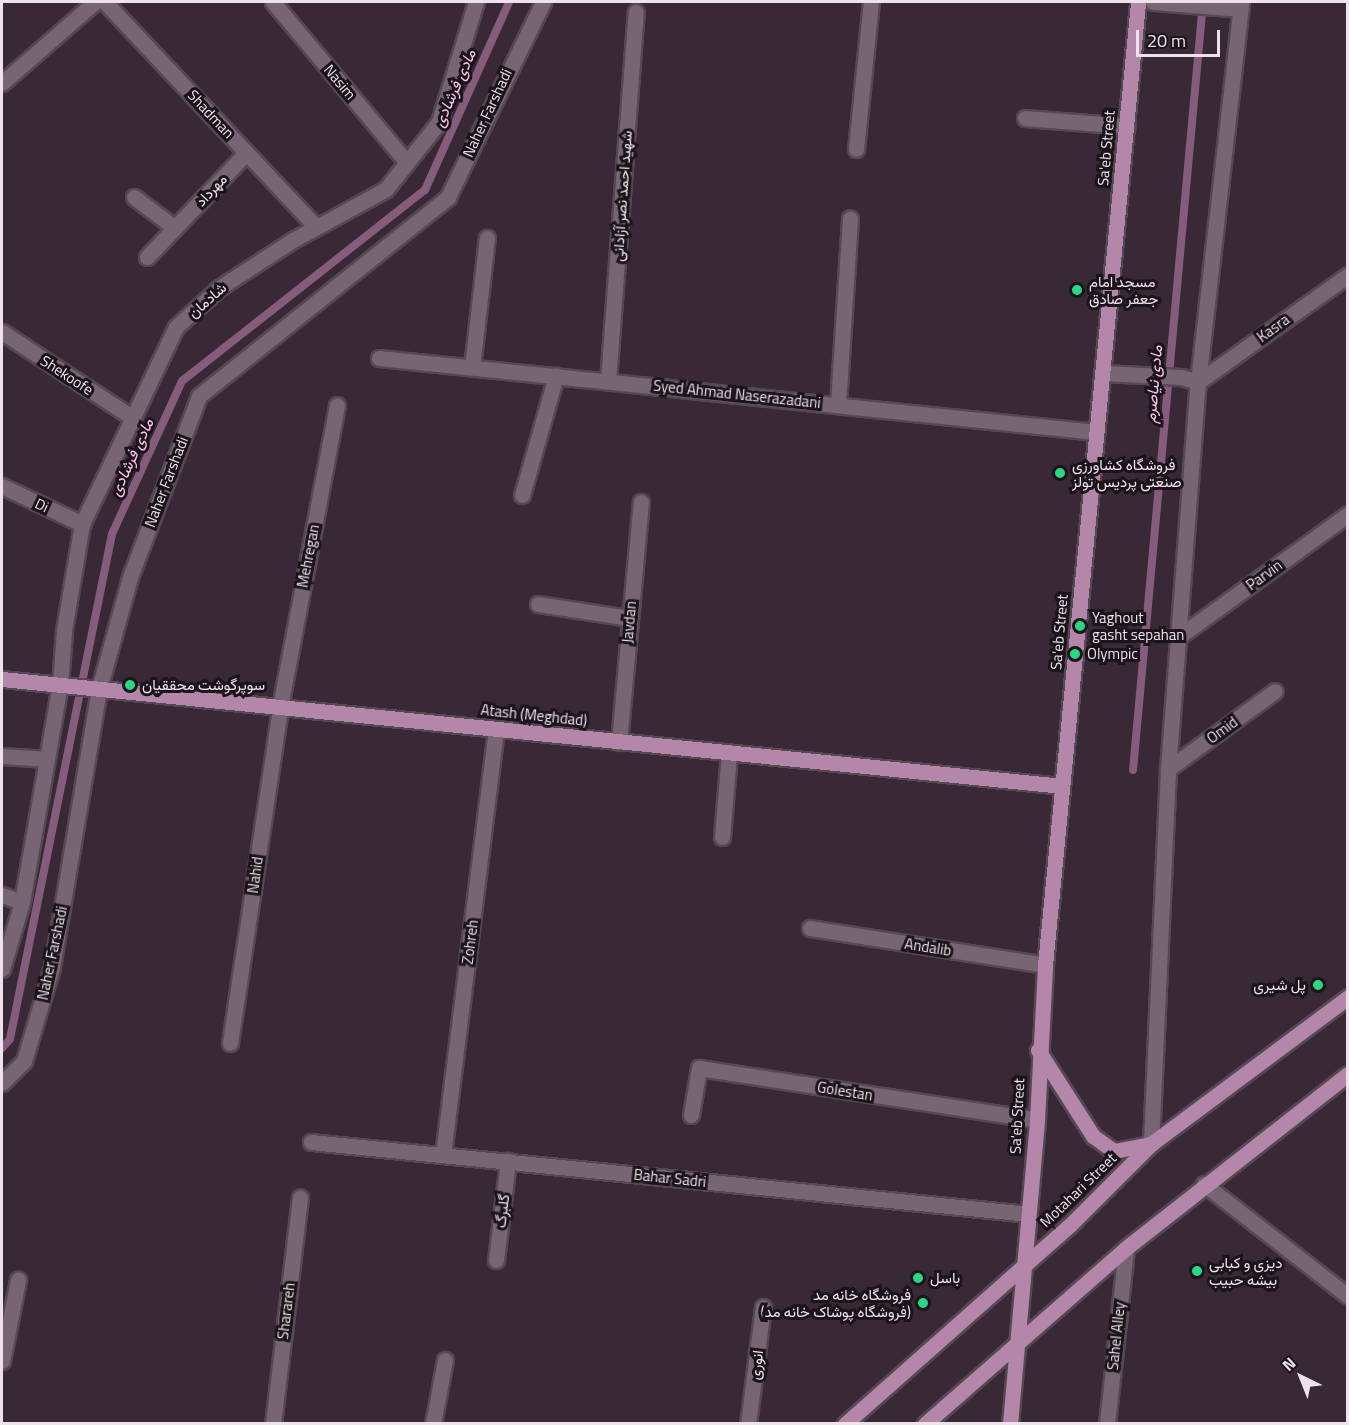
<!DOCTYPE html>
<html>
<head>
<meta charset="utf-8">
<style>
  body { margin:0 }
  #map { position:relative; width:1349px; height:1425px; overflow:hidden; background:#392835; font-family:"Titillium Web",Vazirmatn,sans-serif }
  div>[style] { position:absolute }
  [style*='--x'] { left:calc(var(--x)*1px); top:calc(var(--y)*1px); width:calc(var(--w)*1px); rotate:calc(var(--a)*1deg) }
  .stream>* { height:8px; margin:-4px; padding:0 4px; transform-origin:4px; border-radius:4px; background:#865c7d }
  .roads { filter:drop-shadow(2px 0 #564853) drop-shadow(-2px 0 #564853) drop-shadow(0 2px #564853) drop-shadow(0 -2px #564853) }
  .minor>* { height:15px; margin:-7.5px; padding:0 7.5px; transform-origin:7.5px; border-radius:7.5px; background:#786573 }
  .major>* { height:15px; margin:-7.5px; padding:0 7.5px; transform-origin:7.5px; border-radius:7.5px; background:#b486aa }
  .dots>* { width:16px; height:16px; translate:-50% -50%; box-sizing:border-box; border:3px solid #1b141a; border-radius:50% }
  span { translate:-50% -50%; white-space:nowrap; text-align:center; line-height:1.15; -webkit-text-stroke:6px #1b141a; paint-order:stroke }
  .street-label { font-size:15px; color:#eee3eb }
  .poi-label { font-size:15px; color:#eee3eb }
  .left { translate:0 -50%; text-align:left }
  .right { translate:-100% -50%; text-align:right }
  .water-label { font-size:16px; color:#fac3ed; font-style:italic }
  .frame { position:absolute; inset:0; border:3px solid #eee3eb; pointer-events:none }
  .north { position:absolute; left:1271px; top:1347px; width:60px; height:60px; -webkit-text-stroke:4px #1b141a; paint-order:stroke; rotate:317deg; font-size:16px; font-weight:700; line-height:24px; text-align:center; color:#eee3eb }
  .north::after { content:''; display:block; margin:auto; width:21px; height:27px; background:#eee3eb; clip-path:polygon(50% 0,100% 100%,50% 72%,0 100%) }
  .scale { position:absolute; left:1136px; top:30px; width:84px; height:27px; box-sizing:border-box; border:3px solid #eee3eb; border-top:0; padding-left:8px; font-size:18px; line-height:21px; white-space:nowrap; color:#eee3eb; -webkit-text-stroke:4px #1b141a; paint-order:stroke }
</style>
</head>
<body>
<div id="map">
  <div class="stream">
    <div style="--x:1133;--y:770;--w:770;--a:-84.79"></div>
    <div style="--x:2;--y:1048;--w:12;--a:-48"></div>
    <div style="--x:10;--y:1039;--w:515;--a:-78.58"></div>
    <div style="--x:112;--y:534;--w:168;--a:-65.4"></div>
    <div style="--x:182;--y:381;--w:309;--a:-38.2"></div>
    <div style="--x:425;--y:190;--w:206;--a:-65.9"></div>
  </div>
  <div class="roads">
    <div class="minor">
      <div style="--x:105;--y:2;--w:308;--a:46.8"></div>
      <div style="--x:273;--y:2;--w:209;--a:50.2"></div>
      <div style="--x:1153;--y:2;--w:87;--a:4.6"></div>
      <div style="--x:2;--y:83;--w:123;--a:-41.1"></div>
      <div style="--x:1025;--y:118;--w:102;--a:4.5"></div>
      <div style="--x:856;--y:149;--w:148;--a:-84.2"></div>
      <div style="--x:134;--y:197;--w:51;--a:37.1"></div>
      <div style="--x:147;--y:257;--w:144;--a:-46.4"></div>
      <div style="--x:2;--y:332;--w:157;--a:33.3"></div>
      <div style="--x:379;--y:358;--w:721;--a:5.89"></div>
      <div style="--x:472;--y:367;--w:130;--a:-83.4"></div>
      <div style="--x:1103;--y:373;--w:78;--a:2.9"></div>
      <div style="--x:1181;--y:377;--w:18;--a:16"></div>
      <div style="--x:1198;--y:382;--w:184;--a:-35.5"></div>
      <div style="--x:608;--y:381;--w:370;--a:-85.7"></div>
      <div style="--x:838;--y:404;--w:186;--a:-86.3"></div>
      <div style="--x:2;--y:486;--w:89;--a:25.4"></div>
      <div style="--x:522;--y:495;--w:124;--a:-74.1"></div>
      <div style="--x:538;--y:604;--w:92;--a:8.7"></div>
      <div style="--x:1181;--y:635;--w:206;--a:-35.9"></div>
      <div style="--x:619;--y:742;--w:241;--a:-84.8"></div>
      <div style="--x:2;--y:756;--w:45;--a:3.8"></div>
      <div style="--x:1168;--y:769;--w:132;--a:-36.1"></div>
      <div style="--x:722;--y:837;--w:84;--a:-85.2"></div>
      <div style="--x:2;--y:895;--w:21;--a:19"></div>
      <div style="--x:810;--y:928;--w:238;--a:8.9"></div>
      <div style="--x:2;--y:969;--w:70;--a:-73.4"></div>
      <div style="--x:22;--y:902;--w:220;--a:-80.1"></div>
      <div style="--x:60;--y:685;--w:55;--a:-85.8"></div>
      <div style="--x:64;--y:630;--w:108;--a:-80.4"></div>
      <div style="--x:82;--y:524;--w:218;--a:-64.5"></div>
      <div style="--x:176;--y:327;--w:58;--a:-42.2"></div>
      <div style="--x:219;--y:288;--w:88;--a:-33"></div>
      <div style="--x:293;--y:240;--w:106;--a:-28.7"></div>
      <div style="--x:386;--y:189;--w:85;--a:-51.7"></div>
      <div style="--x:439;--y:122;--w:126;--a:-72.9"></div>
      <div style="--x:230;--y:1043;--w:340;--a:-81.5"></div>
      <div style="--x:280;--y:707;--w:307;--a:-79.3"></div>
      <div style="--x:2;--y:1083;--w:31;--a:-45"></div>
      <div style="--x:24;--y:1061;--w:98;--a:-73.4"></div>
      <div style="--x:52;--y:967;--w:282;--a:-80.4"></div>
      <div style="--x:99;--y:689;--w:116;--a:-74.5"></div>
      <div style="--x:130;--y:577;--w:194;--a:-69.1"></div>
      <div style="--x:199;--y:396;--w:319;--a:-38.6"></div>
      <div style="--x:448;--y:197;--w:217;--a:-64"></div>
      <div style="--x:691;--y:1115;--w:48;--a:-80.3"></div>
      <div style="--x:699;--y:1068;--w:342;--a:8.7"></div>
      <div style="--x:311;--y:1142;--w:721;--a:5.73"></div>
      <div style="--x:1151;--y:1144;--w:375;--a:-87.4"></div>
      <div style="--x:1168;--y:769;--w:388;--a:-85.6"></div>
      <div style="--x:1198;--y:382;--w:382;--a:-83.5"></div>
      <div style="--x:443;--y:1155;--w:429;--a:-82.9"></div>
      <div style="--x:1204;--y:1184;--w:182;--a:37.9"></div>
      <div style="--x:496;--y:1260;--w:100;--a:-83.1"></div>
      <div style="--x:2;--y:1361;--w:83;--a:-78.8"></div>
      <div style="--x:273;--y:1424;--w:228;--a:-83.2"></div>
      <div style="--x:433;--y:1424;--w:65;--a:-79.4"></div>
      <div style="--x:748;--y:1424;--w:118;--a:-82.7"></div>
      <div style="--x:1107;--y:1424;--w:177;--a:-83.8"></div>
    </div>
    <div class="major">
      <div style="--x:2;--y:679;--w:1065;--a:5.76"></div>
      <div style="--x:1038;--y:1050;--w:102;--a:57.4"></div>
      <div style="--x:1093;--y:1136;--w:26;--a:36"></div>
      <div style="--x:1114;--y:1151;--w:38;--a:-11"></div>
      <div style="--x:845;--y:1424;--w:300;--a:-41.5"></div>
      <div style="--x:1070;--y:1225;--w:115;--a:-45"></div>
      <div style="--x:1151;--y:1144;--w:246;--a:-36.7"></div>
      <div style="--x:925;--y:1424;--w:267;--a:-41.2"></div>
      <div style="--x:1126;--y:1248;--w:282;--a:-38.1"></div>
      <div style="--x:1010;--y:1424;--w:305;--a:-84.9"></div>
      <div style="--x:1037;--y:1120;--w:155;--a:-87"></div>
      <div style="--x:1045;--y:965;--w:967;--a:-84.48"></div>
    </div>
  </div>
  <div class="dots">
    <div style="left:1077px;top:290px;background:#28d885"></div>
    <div style="left:1060px;top:473px;background:#28d885"></div>
    <div style="left:1080px;top:626px;background:#28d885"></div>
    <div style="left:1075px;top:654px;background:#28d885"></div>
    <div style="left:130px;top:685px;background:#28d885"></div>
    <div style="left:1318px;top:985px;background:#28d885"></div>
    <div style="left:1197px;top:1271px;background:#28d885"></div>
    <div style="left:918px;top:1278px;background:#28d885"></div>
    <div style="left:923px;top:1303px;background:#28d885"></div>
  </div>
  <div class="street-label">
    <span style="left:340px;top:82px;rotate:50deg">Nasim</span>
    <span style="left:487px;top:113px;rotate:-65deg">Naher Farshadi</span>
    <span style="left:211px;top:114px;rotate:47deg">Shadman</span>
    <span style="left:1106px;top:148px;rotate:-85deg">Sa'eb Street</span>
    <span style="left:211px;top:190px;rotate:-47deg">مهرداد</span>
    <span style="left:622px;top:196px;rotate:-86deg">شهید احمد نصر آزادانی</span>
    <span style="left:207px;top:300px;rotate:-41deg">شادمان</span>
    <span style="left:1273px;top:328px;rotate:-36deg">Kasra</span>
    <span style="left:67px;top:375px;rotate:33deg">Shekoofe</span>
    <span style="left:737px;top:394px;rotate:6deg">Syed Ahmad Naserazadani</span>
    <span style="left:166px;top:482px;rotate:-69deg">Naher Farshadi</span>
    <span style="left:42px;top:505px;rotate:25deg">Di</span>
    <span style="left:308px;top:556px;rotate:-79deg">Mehregan</span>
    <span style="left:1264px;top:575px;rotate:-36deg">Parvin</span>
    <span style="left:629px;top:622px;rotate:-85deg">Javdan</span>
    <span style="left:1059px;top:632px;rotate:-85deg">Sa'eb Street</span>
    <span style="left:534px;top:715px;rotate:6deg">Atash (Meghdad)</span>
    <span style="left:1222px;top:730px;rotate:-36deg">Omid</span>
    <span style="left:255px;top:875px;rotate:-82deg">Nahid</span>
    <span style="left:470px;top:942px;rotate:-83deg">Zohreh</span>
    <span style="left:928px;top:947px;rotate:9deg">Andalib</span>
    <span style="left:52px;top:953px;rotate:-78deg">Naher Farshadi</span>
    <span style="left:845px;top:1091px;rotate:9deg">Golestan</span>
    <span style="left:1017px;top:1116px;rotate:-87deg">Sa'eb Street</span>
    <span style="left:670px;top:1178px;rotate:6deg">Bahar Sadri</span>
    <span style="left:1078px;top:1190px;rotate:-44deg">Motahari Street</span>
    <span style="left:502px;top:1211px;rotate:-83deg">گلبرگ</span>
    <span style="left:286px;top:1311px;rotate:-83deg">Sharareh</span>
    <span style="left:1116px;top:1336px;rotate:-84deg">Sahel Alley</span>
    <span style="left:756px;top:1365px;rotate:-83deg">انوری</span>
  </div>
  <div class="poi-label">
    <span class="left" style="left:1089px;top:290px">مسجد امام<br>جعفر صادق</span>
    <span class="left" style="left:1072px;top:473px">فروشگاه کشاورزی<br>صنعتی پردیس تولز</span>
    <span class="left" style="left:1092px;top:626px">Yaghout<br>gasht sepahan</span>
    <span class="left" style="left:1087px;top:654px">Olympic</span>
    <span class="left" style="left:142px;top:685px">سوپرگوشت محققیان</span>
    <span class="right" style="left:1306px;top:985px">پل شیری</span>
    <span class="left" style="left:1209px;top:1271px">دیزی و کبابی<br>بیشه حبیب</span>
    <span class="left" style="left:930px;top:1278px">باسل</span>
    <span class="right" style="left:911px;top:1303px">فروشگاه خانه مد<br>(فروشگاه پوشاک خانه مد)</span>
  </div>
  <div class="water-label">
    <span style="left:454px;top:88px;rotate:-66deg">مادی فرشادی</span>
    <span style="left:1153px;top:384px;rotate:-85deg">مادی نیاصرم</span>
    <span style="left:131px;top:457px;rotate:-65deg">مادی فرشادی</span>
  </div>
  <div class="frame"></div>
  <div class="north">N</div>
  <div class="scale">20 m</div>
</div>
</body>
</html>
